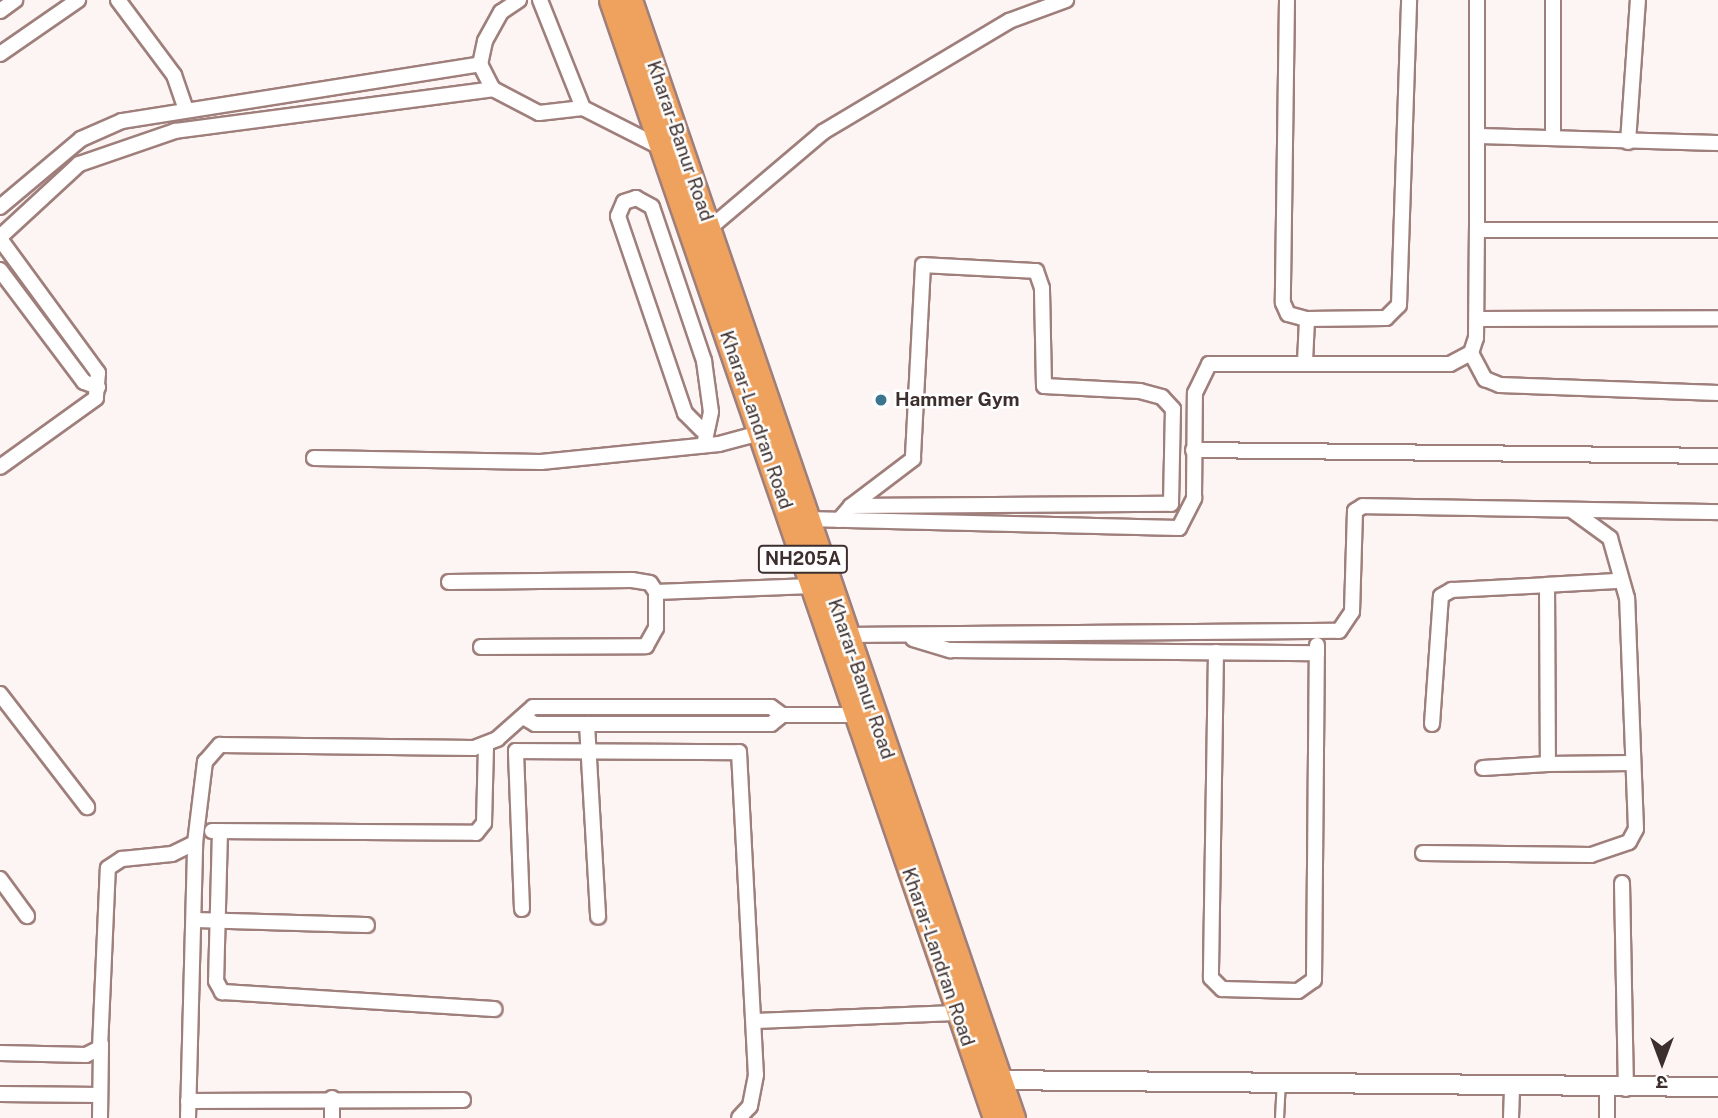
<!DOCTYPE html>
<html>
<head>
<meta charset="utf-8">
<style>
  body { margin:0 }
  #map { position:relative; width:1718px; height:1118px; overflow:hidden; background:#fcf5f4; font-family:"Public Sans","Noto Sans Devanagari",sans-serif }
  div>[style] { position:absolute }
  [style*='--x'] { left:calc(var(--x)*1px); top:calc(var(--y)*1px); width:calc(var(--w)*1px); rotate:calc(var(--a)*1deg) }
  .roads { filter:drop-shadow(2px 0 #9f7f7b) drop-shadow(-2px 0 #9f7f7b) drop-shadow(0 2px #9f7f7b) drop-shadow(0 -2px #9f7f7b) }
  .service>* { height:7px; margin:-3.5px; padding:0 3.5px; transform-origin:3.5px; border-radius:3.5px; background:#fff }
  .minor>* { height:14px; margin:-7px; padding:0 7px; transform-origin:7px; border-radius:7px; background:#fff }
  .tertiary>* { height:18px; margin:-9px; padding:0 9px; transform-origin:9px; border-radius:9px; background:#fff }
  .trunk>* { height:23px; margin:-11.5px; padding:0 11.5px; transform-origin:11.5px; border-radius:11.5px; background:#eea25e }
  .dots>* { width:19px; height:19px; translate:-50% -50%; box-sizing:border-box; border:4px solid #fff; border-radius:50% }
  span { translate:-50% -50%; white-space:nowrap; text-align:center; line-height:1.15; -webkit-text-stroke:5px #fff; paint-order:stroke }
  .shield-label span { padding:2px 5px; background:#fff; border:2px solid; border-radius:5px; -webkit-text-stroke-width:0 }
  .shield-label { font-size:18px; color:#3d2f2e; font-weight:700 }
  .street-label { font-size:19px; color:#3d2f2e }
  .poi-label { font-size:19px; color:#3d2f2e; font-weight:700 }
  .left { translate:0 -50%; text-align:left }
  .north { position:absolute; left:1627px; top:1027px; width:70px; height:70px; -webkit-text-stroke:5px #fff; paint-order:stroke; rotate:180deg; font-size:19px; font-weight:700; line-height:28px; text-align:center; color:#3d2f2e }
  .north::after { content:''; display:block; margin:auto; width:24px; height:32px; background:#3d2f2e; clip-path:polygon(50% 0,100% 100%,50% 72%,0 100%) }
</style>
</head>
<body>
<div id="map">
  <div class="roads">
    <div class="service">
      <div style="--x:1279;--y:1118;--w:36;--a:-87"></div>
    </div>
    <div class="minor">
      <div style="--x:118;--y:0;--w:94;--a:53.3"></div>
      <div style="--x:174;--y:75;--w:36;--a:71"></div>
      <div style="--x:519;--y:0;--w:22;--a:146"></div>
      <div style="--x:501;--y:12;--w:33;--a:119"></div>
      <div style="--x:485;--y:41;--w:24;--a:102"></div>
      <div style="--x:480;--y:64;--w:28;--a:63"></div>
      <div style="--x:493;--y:89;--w:52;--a:27.6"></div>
      <div style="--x:539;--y:113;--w:44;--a:-6.5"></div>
      <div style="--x:583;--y:108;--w:89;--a:26.9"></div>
      <div style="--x:540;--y:0;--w:116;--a:68.3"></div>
      <div style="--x:1287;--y:0;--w:303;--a:90.8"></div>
      <div style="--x:1283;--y:303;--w:12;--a:66"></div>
      <div style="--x:1288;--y:314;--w:20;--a:15"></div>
      <div style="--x:1477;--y:0;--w:230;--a:90"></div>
      <div style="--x:1553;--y:0;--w:138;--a:90"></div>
      <div style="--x:0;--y:11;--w:19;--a:-36"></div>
      <div style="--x:0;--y:54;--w:95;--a:-34.7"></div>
      <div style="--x:1478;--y:136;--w:240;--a:1.7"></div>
      <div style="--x:1628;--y:142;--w:142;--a:-86"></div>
      <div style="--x:0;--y:207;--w:106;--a:-40"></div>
      <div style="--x:81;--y:139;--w:45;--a:-23.7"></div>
      <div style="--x:122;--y:121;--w:363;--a:-9"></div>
      <div style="--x:704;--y:233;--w:156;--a:-40.3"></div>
      <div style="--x:823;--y:132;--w:217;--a:-30.8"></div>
      <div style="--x:1009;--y:21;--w:61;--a:-20.2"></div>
      <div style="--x:0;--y:237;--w:108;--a:-42.7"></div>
      <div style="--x:79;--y:164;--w:102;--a:-19"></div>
      <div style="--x:175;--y:131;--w:321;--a:-7.5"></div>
      <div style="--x:0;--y:239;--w:166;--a:53.8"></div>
      <div style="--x:98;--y:373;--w:25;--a:95"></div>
      <div style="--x:96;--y:398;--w:118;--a:144.3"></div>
      <div style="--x:0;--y:270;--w:140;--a:53.1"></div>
      <div style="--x:84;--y:382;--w:15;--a:20"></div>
      <div style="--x:1479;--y:319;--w:239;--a:-0.2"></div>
      <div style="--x:1471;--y:353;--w:30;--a:62"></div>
      <div style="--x:1485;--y:379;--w:16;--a:22"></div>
      <div style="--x:1500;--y:385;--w:218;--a:2.1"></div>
      <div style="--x:1305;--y:362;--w:43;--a:-87.3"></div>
      <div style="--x:1307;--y:319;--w:79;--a:-0.7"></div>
      <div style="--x:1386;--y:318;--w:18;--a:-45"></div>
      <div style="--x:1399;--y:305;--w:305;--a:-88.1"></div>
      <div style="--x:702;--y:430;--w:24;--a:-135"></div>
      <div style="--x:685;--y:413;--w:208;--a:-108.8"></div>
      <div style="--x:618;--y:216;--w:15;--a:-67"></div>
      <div style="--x:624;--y:202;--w:13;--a:-18"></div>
      <div style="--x:636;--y:198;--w:18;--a:29"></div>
      <div style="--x:652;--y:207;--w:163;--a:71.3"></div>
      <div style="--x:704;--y:361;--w:51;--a:82.2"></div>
      <div style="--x:711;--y:412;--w:34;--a:102"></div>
      <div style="--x:1193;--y:450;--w:525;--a:0.65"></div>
      <div style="--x:314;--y:458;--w:227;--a:1"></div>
      <div style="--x:541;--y:462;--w:179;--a:-5.8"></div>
      <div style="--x:719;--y:444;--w:42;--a:-15"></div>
      <div style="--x:806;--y:519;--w:373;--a:1.4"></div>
      <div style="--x:1179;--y:528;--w:34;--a:-63"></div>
      <div style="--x:1194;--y:498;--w:105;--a:-89.5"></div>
      <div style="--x:1195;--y:393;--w:32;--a:-64"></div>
      <div style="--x:1209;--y:364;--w:241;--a:0"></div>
      <div style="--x:1450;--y:364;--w:24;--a:-28"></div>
      <div style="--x:1471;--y:353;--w:16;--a:-72"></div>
      <div style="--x:1476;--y:338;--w:108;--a:-89.5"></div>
      <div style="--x:1477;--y:230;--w:241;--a:0"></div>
      <div style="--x:839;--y:520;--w:18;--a:-49"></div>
      <div style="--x:851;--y:506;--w:320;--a:-0.4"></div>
      <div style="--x:1171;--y:504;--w:95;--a:-88.8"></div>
      <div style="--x:1173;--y:409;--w:16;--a:-133"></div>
      <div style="--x:1162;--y:397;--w:23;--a:-165"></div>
      <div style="--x:1140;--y:391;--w:96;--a:-177"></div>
      <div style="--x:1044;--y:386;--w:98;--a:-91.2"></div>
      <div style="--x:1042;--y:288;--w:18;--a:-109"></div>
      <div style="--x:1036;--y:271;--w:113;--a:-177"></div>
      <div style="--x:923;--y:265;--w:194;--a:93"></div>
      <div style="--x:913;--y:459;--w:78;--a:142.8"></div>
      <div style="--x:1618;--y:581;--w:71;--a:176.8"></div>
      <div style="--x:1547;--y:585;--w:179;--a:89.7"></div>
      <div style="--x:1548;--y:764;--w:83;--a:-0.7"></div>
      <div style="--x:449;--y:582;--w:183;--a:-0.6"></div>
      <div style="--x:632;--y:580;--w:18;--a:9"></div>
      <div style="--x:650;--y:583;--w:11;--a:56"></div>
      <div style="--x:845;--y:635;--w:494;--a:-0.5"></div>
      <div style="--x:1339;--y:631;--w:23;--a:-56"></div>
      <div style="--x:1352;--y:612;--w:101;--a:-88.3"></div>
      <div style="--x:1355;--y:511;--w:9;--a:-32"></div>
      <div style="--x:1363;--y:506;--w:355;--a:1"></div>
      <div style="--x:913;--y:639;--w:39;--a:17"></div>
      <div style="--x:950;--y:650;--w:367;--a:0.5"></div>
      <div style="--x:1317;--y:653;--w:8;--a:-90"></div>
      <div style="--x:481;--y:647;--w:165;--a:-0.3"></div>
      <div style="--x:646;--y:646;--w:21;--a:-61"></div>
      <div style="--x:656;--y:628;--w:36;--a:-90"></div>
      <div style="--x:656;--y:592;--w:156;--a:-2.2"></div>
      <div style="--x:1216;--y:652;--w:326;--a:90.9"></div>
      <div style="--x:1211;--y:978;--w:16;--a:45"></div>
      <div style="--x:1222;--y:989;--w:76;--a:1.5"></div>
      <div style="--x:1298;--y:991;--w:19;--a:-35"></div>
      <div style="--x:1314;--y:980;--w:327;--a:-89.5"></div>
      <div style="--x:0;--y:694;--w:143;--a:52.4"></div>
      <div style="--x:523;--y:717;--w:14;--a:30"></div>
      <div style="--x:535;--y:724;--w:236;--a:0"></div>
      <div style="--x:771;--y:724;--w:14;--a:-39"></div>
      <div style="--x:587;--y:724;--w:193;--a:86.7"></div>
      <div style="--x:1432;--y:724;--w:128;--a:-86"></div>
      <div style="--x:1441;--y:596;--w:13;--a:-29"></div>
      <div style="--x:1452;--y:590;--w:95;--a:-3"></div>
      <div style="--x:1483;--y:768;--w:65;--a:-3.5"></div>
      <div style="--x:212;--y:831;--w:264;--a:0.4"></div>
      <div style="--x:476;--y:833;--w:13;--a:-51"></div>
      <div style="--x:484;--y:823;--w:78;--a:-88.5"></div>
      <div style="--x:220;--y:831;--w:150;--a:91.5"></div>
      <div style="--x:216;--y:981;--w:13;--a:61"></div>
      <div style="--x:222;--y:992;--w:273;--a:3.6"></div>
      <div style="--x:1423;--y:853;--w:168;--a:0.7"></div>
      <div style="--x:1591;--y:855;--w:40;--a:-18.9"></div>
      <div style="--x:1629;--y:842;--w:15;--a:-62"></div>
      <div style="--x:1636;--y:829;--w:231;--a:-92.2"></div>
      <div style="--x:1627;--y:598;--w:62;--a:-105.8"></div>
      <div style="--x:1610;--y:538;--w:46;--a:-143.9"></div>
      <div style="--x:0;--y:879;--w:46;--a:53.9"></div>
      <div style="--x:1622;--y:883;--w:206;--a:88.9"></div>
      <div style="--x:522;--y:909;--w:158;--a:-92.2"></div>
      <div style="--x:516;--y:751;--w:223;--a:0.3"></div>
      <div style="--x:739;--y:752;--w:323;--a:87"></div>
      <div style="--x:756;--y:1075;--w:32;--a:101"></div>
      <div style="--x:750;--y:1106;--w:16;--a:133"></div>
      <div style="--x:194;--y:920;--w:173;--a:1.7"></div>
      <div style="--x:756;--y:1021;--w:199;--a:-2.3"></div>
      <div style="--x:0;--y:1053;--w:86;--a:1.3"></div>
      <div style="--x:86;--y:1055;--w:16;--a:-27"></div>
      <div style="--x:100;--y:1048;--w:180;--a:-87.5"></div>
      <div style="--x:108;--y:868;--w:17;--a:-33"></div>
      <div style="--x:122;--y:859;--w:50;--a:-5.7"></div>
      <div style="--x:172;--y:854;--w:25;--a:-26"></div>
      <div style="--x:195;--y:843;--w:82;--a:-83"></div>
      <div style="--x:205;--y:762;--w:23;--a:-49"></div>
      <div style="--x:220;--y:745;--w:254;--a:0.7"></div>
      <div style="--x:474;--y:748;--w:25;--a:-21"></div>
      <div style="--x:497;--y:739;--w:48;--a:-41.6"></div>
      <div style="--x:533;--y:707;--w:238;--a:0"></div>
      <div style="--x:771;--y:707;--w:14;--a:36"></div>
      <div style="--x:782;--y:715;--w:73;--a:0"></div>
      <div style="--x:0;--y:1094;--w:100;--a:0.6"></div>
      <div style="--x:332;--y:1098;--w:20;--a:90"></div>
      <div style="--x:188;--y:1101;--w:275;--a:-0.2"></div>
      <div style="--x:100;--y:1118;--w:74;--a:-89.2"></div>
      <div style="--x:188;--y:1118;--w:275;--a:-88.5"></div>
      <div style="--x:1511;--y:1118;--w:29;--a:-88"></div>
      <div style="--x:1607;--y:1118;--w:29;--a:-90"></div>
    </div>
    <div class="tertiary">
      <div style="--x:990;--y:1080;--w:728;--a:0.55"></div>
    </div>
    <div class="trunk">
      <div style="--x:611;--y:0;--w:1182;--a:71.04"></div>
      <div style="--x:630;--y:0;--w:1182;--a:71.09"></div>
    </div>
  </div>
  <div class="dots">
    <div style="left:881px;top:400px;background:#3b758e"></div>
  </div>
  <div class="shield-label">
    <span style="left:803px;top:559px">NH205A</span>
  </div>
  <div class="street-label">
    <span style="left:680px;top:141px;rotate:71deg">Kharar-Banur Road</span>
    <span style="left:756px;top:420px;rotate:71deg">Kharar-Landran Road</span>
    <span style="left:861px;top:679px;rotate:71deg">Kharar-Banur Road</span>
    <span style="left:938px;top:957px;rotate:71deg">Kharar-Landran Road</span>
  </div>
  <div class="poi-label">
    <span class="left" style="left:895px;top:400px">Hammer Gym</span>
  </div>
  <div class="north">उ</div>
</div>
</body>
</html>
